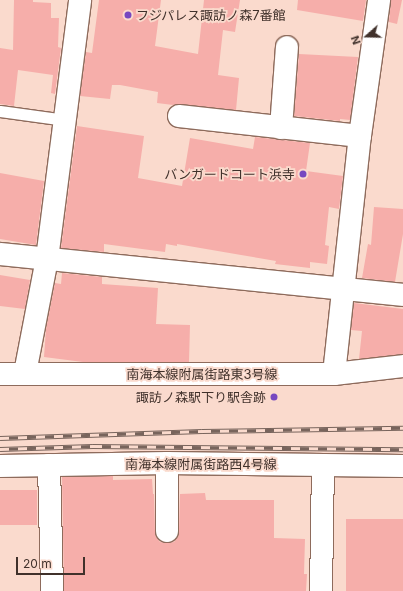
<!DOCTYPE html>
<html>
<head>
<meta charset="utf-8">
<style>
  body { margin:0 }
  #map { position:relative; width:403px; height:591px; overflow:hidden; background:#fadacd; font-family:Inter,"Noto Sans JP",sans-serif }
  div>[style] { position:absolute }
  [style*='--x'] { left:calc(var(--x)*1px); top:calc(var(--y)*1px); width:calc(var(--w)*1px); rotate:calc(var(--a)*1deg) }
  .building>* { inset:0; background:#f6aeaa; transform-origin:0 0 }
  .roads { filter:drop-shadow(1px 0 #8e6b5c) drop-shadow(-1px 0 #8e6b5c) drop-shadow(0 1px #8e6b5c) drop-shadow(0 -1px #8e6b5c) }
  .service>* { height:11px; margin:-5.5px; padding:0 5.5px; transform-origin:5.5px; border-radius:5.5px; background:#fff }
  .minor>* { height:22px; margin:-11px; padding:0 11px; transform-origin:11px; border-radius:11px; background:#fff }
  .rail>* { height:4.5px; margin-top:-2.25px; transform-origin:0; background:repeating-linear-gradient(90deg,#fadacd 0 9px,#78645c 0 18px); box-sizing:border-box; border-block:1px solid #78645c }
  .dots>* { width:11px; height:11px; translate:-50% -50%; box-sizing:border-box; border:2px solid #fadacd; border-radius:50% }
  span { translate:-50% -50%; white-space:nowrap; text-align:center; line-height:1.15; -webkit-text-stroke:3.5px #fadacd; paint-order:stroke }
  .poi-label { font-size:13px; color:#40312b }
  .left { translate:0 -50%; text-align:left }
  .right { translate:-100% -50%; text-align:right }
  .street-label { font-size:13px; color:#40312b }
  .north { position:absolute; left:347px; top:16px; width:40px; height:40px; -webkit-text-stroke:3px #fadacd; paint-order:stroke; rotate:250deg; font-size:11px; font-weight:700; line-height:16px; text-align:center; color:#40312b }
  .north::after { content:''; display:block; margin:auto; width:14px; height:18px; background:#40312b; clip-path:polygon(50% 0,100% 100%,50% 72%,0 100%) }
  .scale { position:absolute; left:16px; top:557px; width:69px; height:18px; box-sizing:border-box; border:2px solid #40312b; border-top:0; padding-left:5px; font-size:12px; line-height:14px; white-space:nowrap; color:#40312b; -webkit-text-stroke:3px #fadacd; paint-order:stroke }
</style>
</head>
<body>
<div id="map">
  <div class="building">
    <div style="clip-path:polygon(14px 0,33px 0,33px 2px,51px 3px,51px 18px,59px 18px,58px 47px,61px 48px,55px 94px,51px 93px,53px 75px,18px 70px,14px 106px,0 104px,0 48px,13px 50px)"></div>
    <div style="clip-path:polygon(99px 0,161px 0,155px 46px,198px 54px,204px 0,240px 0,235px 32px,223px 30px,218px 75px,239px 78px,236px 110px,180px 104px,173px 105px,157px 103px,158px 92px,120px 85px,112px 85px,110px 99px,80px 96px,86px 52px,92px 53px)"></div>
    <div style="clip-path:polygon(298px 0,366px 0,363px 21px,297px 10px)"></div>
    <div style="clip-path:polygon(391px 0,402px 0,397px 24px,389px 22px)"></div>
    <div style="clip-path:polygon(299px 54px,358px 57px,350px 120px,340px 119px,340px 121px,294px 116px)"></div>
    <div style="clip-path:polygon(77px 126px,144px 136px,138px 178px,182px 186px,190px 138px,253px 149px,255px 137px,310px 143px,306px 171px,343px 176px,339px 209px,329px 207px,325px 245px,329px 246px,327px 264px,310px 262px,310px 268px,275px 264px,276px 261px,177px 244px,177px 246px,166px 244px,165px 252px,104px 244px,104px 252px,61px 248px)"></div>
    <div style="clip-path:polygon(0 173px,44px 181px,36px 245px,0 239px)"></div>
    <div style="clip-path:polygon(374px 207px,403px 209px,403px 234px,395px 282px,362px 278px,368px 244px,371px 245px)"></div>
    <div style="clip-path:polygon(62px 273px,102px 277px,102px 284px,158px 288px,156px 324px,190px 325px,189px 362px,83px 362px,44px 357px,46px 329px,55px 283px,61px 284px)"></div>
    <div style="clip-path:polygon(0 275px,30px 280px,25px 309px,0 306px)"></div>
    <div style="clip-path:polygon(354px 303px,403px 309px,403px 354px,359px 359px,362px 331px,351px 330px)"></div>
    <div style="clip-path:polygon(113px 476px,113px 480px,152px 479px,153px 494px,154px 494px,155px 531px,156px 537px,160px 542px,167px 543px,174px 542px,178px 537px,179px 531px,180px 494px,205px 493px,206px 500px,274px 500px,274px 538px,305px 539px,304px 574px,307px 574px,306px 591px,64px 591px,62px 477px)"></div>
    <div style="left:0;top:490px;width:37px;height:35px"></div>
    <div style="left:403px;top:519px;width:72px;height:57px;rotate:90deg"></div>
  </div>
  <div class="roads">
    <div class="service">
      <div style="--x:0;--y:111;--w:66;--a:7.9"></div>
    </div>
    <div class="minor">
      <div style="--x:179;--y:116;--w:182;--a:6.3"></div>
      <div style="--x:281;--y:128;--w:81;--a:-85.8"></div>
      <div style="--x:0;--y:254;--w:405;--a:5.8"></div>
      <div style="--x:25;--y:373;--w:116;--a:-79.1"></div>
      <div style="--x:47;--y:259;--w:261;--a:-82.7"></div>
      <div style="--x:0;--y:374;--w:334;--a:0"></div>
      <div style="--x:334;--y:374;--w:69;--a:-6.6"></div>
      <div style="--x:334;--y:374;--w:239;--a:-83.8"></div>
      <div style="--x:360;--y:136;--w:137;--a:-82"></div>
      <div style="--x:167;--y:463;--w:68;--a:90"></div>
      <div style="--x:49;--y:465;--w:126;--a:88.6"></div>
      <div style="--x:0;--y:466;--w:167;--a:-1"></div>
      <div style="--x:167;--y:463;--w:236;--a:0.7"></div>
      <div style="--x:321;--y:591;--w:126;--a:-89.1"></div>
    </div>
  </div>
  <div class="rail">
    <div style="--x:0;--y:438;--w:202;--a:-2"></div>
    <div style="--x:202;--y:431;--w:201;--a:-0.9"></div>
    <div style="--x:0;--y:449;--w:93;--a:-1.8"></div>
    <div style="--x:93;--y:446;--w:310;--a:0.6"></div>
  </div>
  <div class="dots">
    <div style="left:128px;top:15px;background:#7648c0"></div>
    <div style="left:303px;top:174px;background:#7648c0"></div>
    <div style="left:274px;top:397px;background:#7648c0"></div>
  </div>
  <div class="poi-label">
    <span class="left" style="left:136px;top:15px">フジパレス諏訪ノ森7番館</span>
    <span class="right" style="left:295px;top:174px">バンガードコート浜寺</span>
    <span class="right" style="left:266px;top:397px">諏訪ノ森駅下り駅舎跡</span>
  </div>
  <div class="street-label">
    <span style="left:202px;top:374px">南海本線附属街路東3号線</span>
    <span style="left:201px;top:464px">南海本線附属街路西4号線</span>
  </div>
  <div class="north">N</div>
  <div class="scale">20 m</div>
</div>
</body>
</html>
